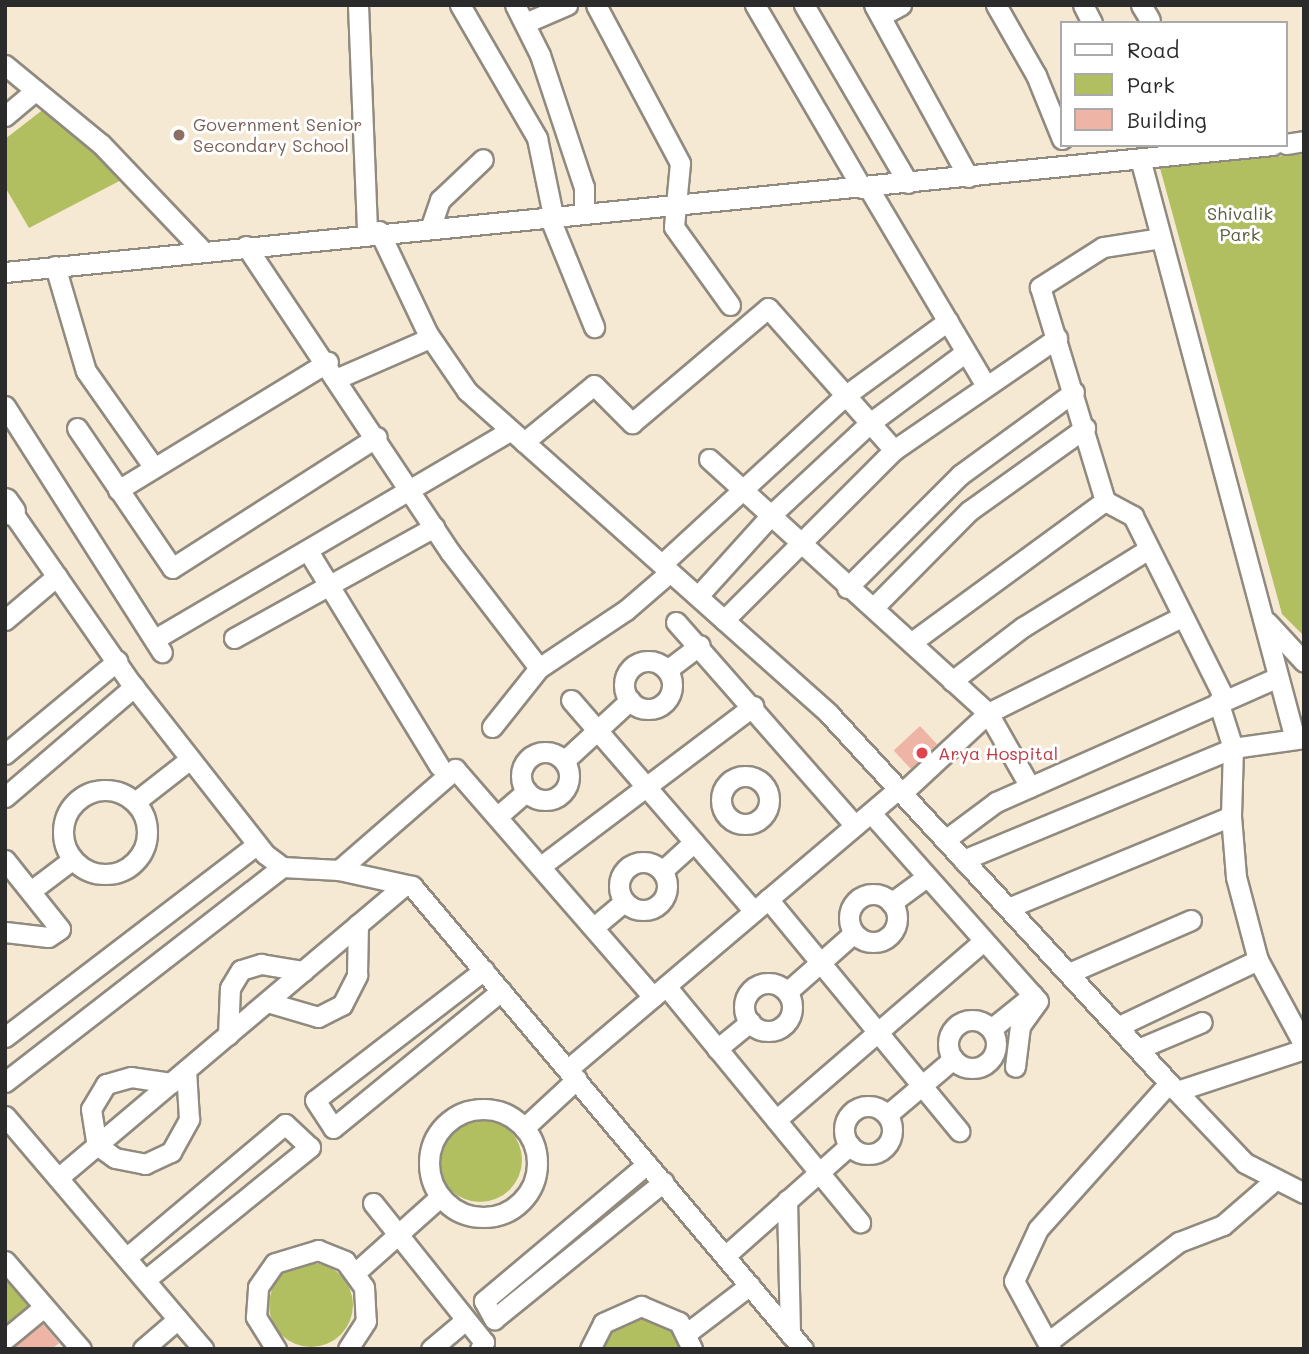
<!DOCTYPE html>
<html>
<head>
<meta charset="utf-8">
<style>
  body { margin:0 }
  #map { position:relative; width:1309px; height:1354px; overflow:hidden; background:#f5e9d3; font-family:Mali,sans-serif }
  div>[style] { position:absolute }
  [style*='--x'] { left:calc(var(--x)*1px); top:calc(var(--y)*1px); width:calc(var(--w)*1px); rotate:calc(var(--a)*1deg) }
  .green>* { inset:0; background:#b2bf60 }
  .round { border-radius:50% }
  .building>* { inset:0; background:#eeb4a5; transform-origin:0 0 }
  .roads { filter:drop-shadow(2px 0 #908a7f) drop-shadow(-2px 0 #908a7f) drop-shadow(0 2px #908a7f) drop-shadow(0 -2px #908a7f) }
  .minor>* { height:19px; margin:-9.5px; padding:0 9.5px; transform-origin:9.5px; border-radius:9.5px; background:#fff }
  .minor>.ring { margin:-9.5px; padding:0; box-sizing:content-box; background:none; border:19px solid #fff; border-radius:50% }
  .major>* { height:26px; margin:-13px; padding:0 13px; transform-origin:13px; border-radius:13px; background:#fff }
  .dots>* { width:19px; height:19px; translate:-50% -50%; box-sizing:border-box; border:4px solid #fff; border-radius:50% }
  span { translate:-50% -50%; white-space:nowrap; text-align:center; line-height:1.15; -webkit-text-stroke:6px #fff; paint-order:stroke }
  .education-label { font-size:18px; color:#785e54 }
  .left { translate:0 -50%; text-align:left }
  .park-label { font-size:18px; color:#5a5f3e }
  .health-label { font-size:18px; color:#be3a42 }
  .frame { position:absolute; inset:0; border:7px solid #2b2b2b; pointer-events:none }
  .legend { position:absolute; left:1060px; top:21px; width:228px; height:126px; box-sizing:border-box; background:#fff; border:2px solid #aaa; margin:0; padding:9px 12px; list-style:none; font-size:21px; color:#2b2b2b }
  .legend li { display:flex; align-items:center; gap:14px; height:35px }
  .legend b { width:35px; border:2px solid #aaa }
</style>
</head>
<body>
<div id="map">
  <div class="green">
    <div style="clip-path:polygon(49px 105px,129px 176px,29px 228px,5px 187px,5px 139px)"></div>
    <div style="clip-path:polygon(1304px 154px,1304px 636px,1282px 614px,1160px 168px)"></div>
    <div class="round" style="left:438px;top:1118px;width:84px;height:84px"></div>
    <div class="round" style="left:269px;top:1263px;width:84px;height:84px"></div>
    <div style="clip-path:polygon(5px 1277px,32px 1311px,5px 1333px)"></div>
    <div style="clip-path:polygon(643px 1314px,671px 1324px,685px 1349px,600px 1349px,615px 1324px)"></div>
  </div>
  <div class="building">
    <div style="left:920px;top:726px;width:25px;height:36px;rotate:47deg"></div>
    <div style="clip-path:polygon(43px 1324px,59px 1343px,52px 1349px,12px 1349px)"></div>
  </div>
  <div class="roads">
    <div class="minor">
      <div style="--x:358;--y:5;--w:227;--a:87.7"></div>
      <div style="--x:460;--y:5;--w:154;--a:59.9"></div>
      <div style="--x:537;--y:138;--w:79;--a:78.3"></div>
      <div style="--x:515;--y:5;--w:56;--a:63.4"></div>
      <div style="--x:540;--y:55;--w:139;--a:71.6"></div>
      <div style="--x:584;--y:187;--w:26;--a:90"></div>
      <div style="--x:596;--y:5;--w:179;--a:62"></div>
      <div style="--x:680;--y:163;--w:64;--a:95.4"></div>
      <div style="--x:674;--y:227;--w:96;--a:54.3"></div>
      <div style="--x:755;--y:5;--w:212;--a:59.7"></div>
      <div style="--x:804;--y:5;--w:206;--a:59.7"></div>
      <div style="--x:874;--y:5;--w:196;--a:61.3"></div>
      <div style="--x:996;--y:5;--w:81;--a:60.3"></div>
      <div style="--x:1036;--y:75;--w:69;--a:67.9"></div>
      <div style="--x:1083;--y:5;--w:20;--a:63"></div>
      <div style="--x:1141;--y:5;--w:17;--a:59"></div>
      <div style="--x:881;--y:16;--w:23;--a:-29"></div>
      <div style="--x:525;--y:23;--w:46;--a:-23.2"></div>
      <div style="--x:5;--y:65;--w:124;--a:39.5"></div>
      <div style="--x:101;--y:144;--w:148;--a:46.4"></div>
      <div style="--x:5;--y:116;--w:40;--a:-40"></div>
      <div style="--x:1286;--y:144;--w:18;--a:-9"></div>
      <div style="--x:1141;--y:162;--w:597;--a:75.06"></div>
      <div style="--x:868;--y:187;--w:229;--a:59.3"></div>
      <div style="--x:549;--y:216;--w:120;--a:67.9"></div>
      <div style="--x:431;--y:226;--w:28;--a:-71"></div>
      <div style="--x:440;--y:200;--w:59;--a:-43.6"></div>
      <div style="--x:379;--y:231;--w:114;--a:64.6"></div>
      <div style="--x:428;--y:334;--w:69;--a:55.6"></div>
      <div style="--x:467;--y:391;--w:485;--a:41.7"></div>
      <div style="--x:829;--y:714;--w:502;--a:47.34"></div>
      <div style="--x:1169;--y:1083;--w:196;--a:131.9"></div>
      <div style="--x:1038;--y:1229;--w:57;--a:114.8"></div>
      <div style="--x:1014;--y:1281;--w:77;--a:61.4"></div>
      <div style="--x:1161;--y:238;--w:59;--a:171.2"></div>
      <div style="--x:1103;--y:247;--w:75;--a:147.6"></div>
      <div style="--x:1040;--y:287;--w:224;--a:73.1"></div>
      <div style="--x:1105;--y:501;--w:32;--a:28"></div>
      <div style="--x:1133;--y:516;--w:203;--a:63.4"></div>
      <div style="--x:246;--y:246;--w:368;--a:56.3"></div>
      <div style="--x:450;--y:552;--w:146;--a:52.5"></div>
      <div style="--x:539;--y:668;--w:105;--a:-33.7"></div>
      <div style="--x:626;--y:610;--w:58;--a:-40.8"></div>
      <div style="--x:55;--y:266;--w:109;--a:73.6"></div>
      <div style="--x:86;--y:371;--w:115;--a:54.9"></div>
      <div style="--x:5;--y:272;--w:1274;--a:-5.72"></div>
      <div style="--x:338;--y:378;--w:100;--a:-23.5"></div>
      <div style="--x:5;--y:406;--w:292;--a:57.5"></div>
      <div style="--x:77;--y:428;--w:169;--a:55.8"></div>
      <div style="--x:172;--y:568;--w:243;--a:-32.6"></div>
      <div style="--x:524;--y:442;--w:90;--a:-39.2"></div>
      <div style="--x:594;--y:385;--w:54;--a:45"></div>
      <div style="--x:632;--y:423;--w:178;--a:-40.2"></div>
      <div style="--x:768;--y:308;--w:190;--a:48.4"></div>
      <div style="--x:709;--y:459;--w:377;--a:42.3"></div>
      <div style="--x:988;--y:713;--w:85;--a:60.4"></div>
      <div style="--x:118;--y:490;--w:246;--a:-31.4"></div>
      <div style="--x:12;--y:512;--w:208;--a:55.2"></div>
      <div style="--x:131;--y:683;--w:217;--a:51.9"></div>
      <div style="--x:265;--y:854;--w:21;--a:37"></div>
      <div style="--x:282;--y:867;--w:57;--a:3"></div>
      <div style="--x:339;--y:870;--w:75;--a:12.4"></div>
      <div style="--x:412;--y:886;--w:606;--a:49.82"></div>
      <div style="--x:308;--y:551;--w:252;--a:58.6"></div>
      <div style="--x:662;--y:564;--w:250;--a:-42.6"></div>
      <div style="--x:846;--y:395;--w:126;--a:-36"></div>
      <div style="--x:847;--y:588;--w:160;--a:-45"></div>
      <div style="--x:960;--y:475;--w:141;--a:-36.1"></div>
      <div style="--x:698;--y:596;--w:110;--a:-47.9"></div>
      <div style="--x:772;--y:514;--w:134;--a:-42.9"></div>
      <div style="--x:870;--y:423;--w:119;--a:-36.5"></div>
      <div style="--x:874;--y:607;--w:135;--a:-45.3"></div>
      <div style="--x:969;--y:511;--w:143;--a:-35.6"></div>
      <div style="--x:5;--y:620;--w:68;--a:-40.2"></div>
      <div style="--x:724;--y:620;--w:240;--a:-45"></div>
      <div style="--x:894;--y:450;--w:198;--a:-34.5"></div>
      <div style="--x:676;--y:622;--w:271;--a:48.7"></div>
      <div style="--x:1267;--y:622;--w:54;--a:47.2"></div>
      <div style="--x:234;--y:638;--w:229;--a:-29"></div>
      <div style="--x:155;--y:639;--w:411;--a:-30.4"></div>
      <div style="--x:912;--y:642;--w:239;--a:-36.2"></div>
      <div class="ring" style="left:624px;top:661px;width:29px;height:29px"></div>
      <div style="--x:667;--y:670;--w:41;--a:-37.1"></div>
      <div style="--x:952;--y:681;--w:89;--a:-37.3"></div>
      <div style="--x:1023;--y:627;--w:148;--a:-31.8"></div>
      <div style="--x:571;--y:700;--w:279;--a:49.1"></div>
      <div style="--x:492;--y:727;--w:75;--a:-51.5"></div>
      <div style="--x:1304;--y:738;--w:72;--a:172"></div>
      <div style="--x:1233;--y:748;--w:68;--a:91.7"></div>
      <div style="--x:1231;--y:816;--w:61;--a:85.3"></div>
      <div style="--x:1236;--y:877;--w:86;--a:75.2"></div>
      <div style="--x:1258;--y:960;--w:97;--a:61.6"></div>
      <div class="ring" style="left:521px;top:752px;width:29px;height:29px"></div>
      <div style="--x:5;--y:754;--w:146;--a:-39.7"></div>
      <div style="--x:564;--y:761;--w:90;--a:-42.7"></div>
      <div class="ring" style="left:721px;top:776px;width:29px;height:29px"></div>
      <div class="ring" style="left:63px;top:790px;width:65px;height:65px"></div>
      <div style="--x:902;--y:793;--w:117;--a:-42.9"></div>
      <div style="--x:988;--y:713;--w:216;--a:-26.4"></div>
      <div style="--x:5;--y:797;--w:170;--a:-40.5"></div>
      <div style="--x:135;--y:802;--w:70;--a:-38"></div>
      <div style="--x:871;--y:813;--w:251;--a:48.4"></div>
      <div style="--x:1038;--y:1001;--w:31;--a:126"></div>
      <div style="--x:1020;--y:1026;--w:41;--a:97"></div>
      <div style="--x:498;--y:816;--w:38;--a:-41"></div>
      <div style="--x:945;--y:840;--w:64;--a:-36.7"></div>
      <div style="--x:996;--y:802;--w:308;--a:-23.9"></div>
      <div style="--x:5;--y:860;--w:88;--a:51.4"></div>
      <div style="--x:60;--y:929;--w:14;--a:146"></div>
      <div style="--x:48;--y:937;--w:43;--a:-173.4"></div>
      <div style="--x:963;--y:860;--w:292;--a:-22.5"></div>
      <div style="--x:1233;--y:748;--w:49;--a:-107.7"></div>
      <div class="ring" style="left:619px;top:862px;width:29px;height:29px"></div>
      <div style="--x:541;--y:866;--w:266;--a:-37"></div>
      <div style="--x:339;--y:870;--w:154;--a:-41"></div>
      <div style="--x:455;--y:769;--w:302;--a:49"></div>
      <div style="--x:662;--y:871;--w:43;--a:-42.2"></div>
      <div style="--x:32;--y:890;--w:51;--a:-37.1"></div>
      <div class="ring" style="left:849px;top:894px;width:29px;height:29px"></div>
      <div style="--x:768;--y:899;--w:301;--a:50.5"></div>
      <div style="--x:891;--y:903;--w:42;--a:-36.3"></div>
      <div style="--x:1008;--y:908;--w:241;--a:-22.4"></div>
      <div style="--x:594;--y:927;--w:40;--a:-40"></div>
      <div style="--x:484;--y:970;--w:213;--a:142.4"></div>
      <div style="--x:315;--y:1100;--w:33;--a:57"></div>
      <div style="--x:333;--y:1128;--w:217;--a:-39.2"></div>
      <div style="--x:1069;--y:973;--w:133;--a:-23.5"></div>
      <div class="ring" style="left:744px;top:983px;width:29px;height:29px"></div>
      <div style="--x:666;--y:986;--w:306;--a:50.6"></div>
      <div style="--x:787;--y:992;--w:89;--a:-41.4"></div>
      <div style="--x:267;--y:1002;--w:53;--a:16.4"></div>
      <div style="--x:318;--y:1017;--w:27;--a:-27"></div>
      <div style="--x:342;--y:1005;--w:34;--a:-63"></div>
      <div style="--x:357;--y:975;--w:51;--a:-88.9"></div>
      <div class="ring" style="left:948px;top:1020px;width:29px;height:29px"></div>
      <div style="--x:1119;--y:1026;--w:154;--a:-25.4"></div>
      <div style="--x:991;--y:1029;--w:54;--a:-39"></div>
      <div style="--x:228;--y:1035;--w:47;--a:-87.6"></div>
      <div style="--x:230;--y:988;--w:21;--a:-59"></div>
      <div style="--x:241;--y:970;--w:21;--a:-17"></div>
      <div style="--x:261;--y:964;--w:43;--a:9.5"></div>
      <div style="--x:5;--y:1037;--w:317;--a:-37.4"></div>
      <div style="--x:717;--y:1049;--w:43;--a:-39.3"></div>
      <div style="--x:1138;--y:1049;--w:69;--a:-22.9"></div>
      <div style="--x:568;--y:1069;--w:433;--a:-40.3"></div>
      <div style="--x:5;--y:1082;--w:351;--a:-37.8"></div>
      <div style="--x:171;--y:1083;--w:40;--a:-171.5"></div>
      <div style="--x:131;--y:1077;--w:26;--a:164"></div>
      <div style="--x:106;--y:1084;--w:29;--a:121"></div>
      <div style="--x:91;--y:1109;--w:36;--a:81"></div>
      <div style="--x:97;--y:1145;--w:22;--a:36"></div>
      <div style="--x:115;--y:1158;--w:31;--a:11"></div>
      <div style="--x:145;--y:1164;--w:29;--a:-25"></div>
      <div style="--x:171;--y:1152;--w:38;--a:-61"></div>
      <div style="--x:189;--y:1119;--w:49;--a:-93.5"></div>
      <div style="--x:1169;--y:1083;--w:110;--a:46.5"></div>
      <div style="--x:1245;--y:1163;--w:66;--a:27"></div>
      <div style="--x:1177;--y:1091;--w:134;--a:-18.3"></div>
      <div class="ring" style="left:844px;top:1106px;width:29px;height:29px"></div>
      <div class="ring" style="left:429px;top:1109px;width:89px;height:89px"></div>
      <div style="--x:887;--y:1115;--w:87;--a:-40.3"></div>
      <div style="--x:5;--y:1116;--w:306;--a:49.6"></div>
      <div style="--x:776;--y:1120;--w:271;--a:-40.8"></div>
      <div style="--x:524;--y:1128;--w:72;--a:-42.8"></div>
      <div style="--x:647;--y:1164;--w:213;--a:140"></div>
      <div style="--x:484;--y:1301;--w:21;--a:61"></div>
      <div style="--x:494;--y:1319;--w:218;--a:-39"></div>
      <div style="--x:58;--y:1178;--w:454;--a:-40.2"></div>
      <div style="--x:787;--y:1200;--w:134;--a:88.7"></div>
      <div style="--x:373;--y:1203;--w:178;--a:51.4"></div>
      <div style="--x:484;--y:1342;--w:8;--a:120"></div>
      <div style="--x:725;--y:1256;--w:167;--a:-41.6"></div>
      <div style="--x:126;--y:1258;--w:208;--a:-40.1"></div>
      <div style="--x:285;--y:1124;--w:34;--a:43"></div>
      <div style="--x:310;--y:1147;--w:212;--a:141.1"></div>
      <div style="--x:5;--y:1261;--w:116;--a:49.2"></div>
      <div style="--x:356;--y:1272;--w:113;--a:-41.8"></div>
      <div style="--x:687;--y:1333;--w:79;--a:-37.3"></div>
      <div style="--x:5;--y:1339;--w:50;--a:-39.4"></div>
      <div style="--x:1048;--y:1342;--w:165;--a:-37.4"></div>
      <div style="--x:1179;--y:1242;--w:47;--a:-21.1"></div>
      <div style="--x:1223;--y:1225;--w:70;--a:-41"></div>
      <div style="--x:143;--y:1349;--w:46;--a:-40.6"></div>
      <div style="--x:276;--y:1349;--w:38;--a:-122"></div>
      <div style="--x:256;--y:1317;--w:30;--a:-86"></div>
      <div style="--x:258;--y:1287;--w:29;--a:-55"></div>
      <div style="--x:275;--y:1263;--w:45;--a:-16.8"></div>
      <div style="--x:318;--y:1250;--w:29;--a:22"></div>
      <div style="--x:345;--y:1261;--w:32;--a:54"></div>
      <div style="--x:364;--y:1287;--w:34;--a:87"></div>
      <div style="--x:366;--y:1321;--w:33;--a:123"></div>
      <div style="--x:431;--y:1349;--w:42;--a:-40.2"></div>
      <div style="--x:590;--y:1349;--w:29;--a:-63"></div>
      <div style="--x:603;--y:1323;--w:42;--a:-24.1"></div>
      <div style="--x:641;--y:1306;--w:41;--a:22.8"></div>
      <div style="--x:679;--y:1322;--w:30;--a:64"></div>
    </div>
    <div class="major">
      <div style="--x:5;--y:502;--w:12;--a:55"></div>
    </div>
  </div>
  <div class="dots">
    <div style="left:179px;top:135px;background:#8d6e63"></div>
    <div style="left:922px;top:753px;background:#e0444e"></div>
  </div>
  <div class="education-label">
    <span class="left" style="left:193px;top:135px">Government Senior<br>Secondary School</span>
  </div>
  <div class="park-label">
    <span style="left:1240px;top:224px">Shivalik<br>Park</span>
  </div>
  <div class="health-label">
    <span class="left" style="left:938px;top:753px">Arya Hospital</span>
  </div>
  <div class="frame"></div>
  <ul class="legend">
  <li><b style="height:9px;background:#fff"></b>Road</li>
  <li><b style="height:19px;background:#b2bf60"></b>Park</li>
  <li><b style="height:19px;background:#eeb4a5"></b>Building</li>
  </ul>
</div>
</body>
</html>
